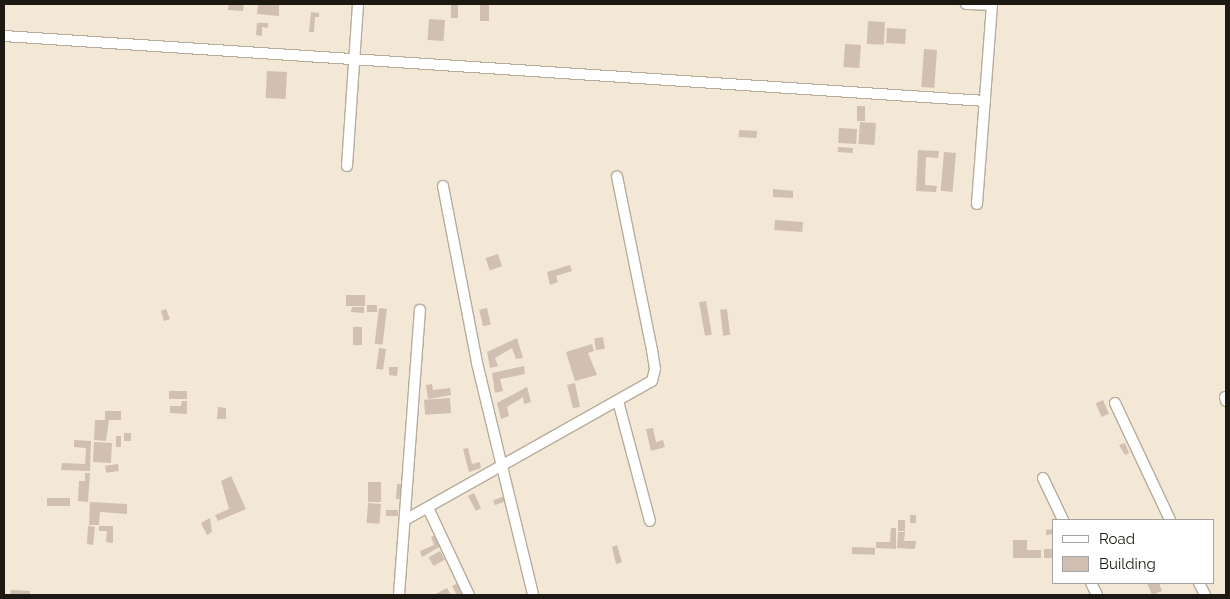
<!DOCTYPE html>
<html>
<head>
<meta charset="utf-8">
<style>
  body { margin:0 }
  #map { position:relative; width:1230px; height:599px; overflow:hidden; background:#f3e8d5; font-family:Raleway,sans-serif }
  div>[style] { position:absolute }
  [style*='--x'] { left:calc(var(--x)*1px); top:calc(var(--y)*1px); width:calc(var(--w)*1px); rotate:calc(var(--a)*1deg) }
  .building>* { inset:0; background:#d1bfb2; transform-origin:0 0 }
  .roads { filter:drop-shadow(1px 0 #b6ac9a) drop-shadow(-1px 0 #b6ac9a) drop-shadow(0 1px #b6ac9a) drop-shadow(0 -1px #b6ac9a) }
  .street>* { height:10px; margin:-5px; padding:0 5px; transform-origin:5px; border-radius:5px; background:#fff }
  span { translate:-50% -50%; white-space:nowrap; text-align:center; line-height:1.15; -webkit-text-stroke:4.5px #fff; paint-order:stroke }
  .frame { position:absolute; inset:0; border:5px solid #1c1812; pointer-events:none }
  .legend { position:absolute; left:1052px; top:519px; width:162px; height:65px; box-sizing:border-box; background:#fff; border:1px solid #a4a3a0; margin:0; padding:6px 9px; list-style:none; font-size:15px; color:#1c1812 }
  .legend li { display:flex; align-items:center; gap:10px; height:25px }
  .legend b { width:25px; border:1px solid #a4a3a0 }
</style>
</head>
<body>
<div id="map">
  <div class="building">
    <div style="clip-path:polygon(229px 4px,244px 4px,243px 11px,228px 10px)"></div>
    <div style="clip-path:polygon(258px 4px,279px 4px,279px 16px,257px 14px)"></div>
    <div style="left:451px;top:4px;width:7px;height:14px"></div>
    <div style="left:480px;top:4px;width:9px;height:17px"></div>
    <div style="clip-path:polygon(311px 12px,319px 13px,319px 17px,315px 17px,314px 32px,309px 32px)"></div>
    <div style="left:429px;top:19px;width:16px;height:21px;rotate:4deg"></div>
    <div style="left:868px;top:21px;width:17px;height:23px;rotate:3deg"></div>
    <div style="clip-path:polygon(257px 23px,268px 23px,268px 28px,262px 27px,262px 36px,256px 35px)"></div>
    <div style="left:887px;top:28px;width:19px;height:15px;rotate:3deg"></div>
    <div style="left:845px;top:44px;width:16px;height:23px;rotate:4deg"></div>
    <div style="left:924px;top:49px;width:13px;height:38px;rotate:4deg"></div>
    <div style="left:267px;top:71px;width:20px;height:27px;rotate:3deg"></div>
    <div style="left:857px;top:106px;width:8px;height:15px"></div>
    <div style="left:860px;top:122px;width:16px;height:22px;rotate:4deg"></div>
    <div style="left:839px;top:128px;width:18px;height:15px;rotate:3deg"></div>
    <div style="left:739px;top:130px;width:18px;height:7px;rotate:3deg"></div>
    <div style="left:838px;top:147px;width:15px;height:5px;rotate:4deg"></div>
    <div style="clip-path:polygon(918px 150px,939px 151px,938px 158px,926px 157px,925px 185px,937px 186px,936px 192px,916px 191px)"></div>
    <div style="left:944px;top:152px;width:12px;height:39px;rotate:5deg"></div>
    <div style="clip-path:polygon(773px 189px,793px 191px,793px 198px,773px 197px)"></div>
    <div style="left:775px;top:220px;width:28px;height:10px;rotate:4deg"></div>
    <div style="left:498px;top:254px;width:13px;height:13px;rotate:72deg"></div>
    <div style="clip-path:polygon(570px 265px,572px 271px,556px 276px,558px 282px,550px 285px,547px 272px)"></div>
    <div style="left:346px;top:295px;width:19px;height:11px"></div>
    <div style="left:706px;top:301px;width:34px;height:7px;rotate:80deg"></div>
    <div style="left:367px;top:305px;width:10px;height:7px"></div>
    <div style="clip-path:polygon(352px 307px,364px 307px,364px 313px,351px 312px)"></div>
    <div style="left:379px;top:308px;width:8px;height:36px;rotate:7deg"></div>
    <div style="left:487px;top:308px;width:17px;height:8px;rotate:77deg"></div>
    <div style="clip-path:polygon(166px 309px,170px 319px,164px 321px,161px 311px)"></div>
    <div style="left:727px;top:309px;width:26px;height:7px;rotate:83deg"></div>
    <div style="left:353px;top:327px;width:9px;height:18px"></div>
    <div style="left:603px;top:337px;width:12px;height:9px;rotate:81deg"></div>
    <div style="clip-path:polygon(517px 338px,523px 358px,516px 359px,512px 348px,495px 358px,498px 366px,490px 368px,487px 352px)"></div>
    <div style="clip-path:polygon(592px 344px,594px 351px,588px 353px,597px 375px,575px 381px,566px 352px)"></div>
    <div style="left:379px;top:348px;width:7px;height:21px;rotate:8deg"></div>
    <div style="clip-path:polygon(524px 366px,525px 374px,500px 379px,503px 391px,495px 393px,492px 373px)"></div>
    <div style="clip-path:polygon(389px 367px,398px 367px,397px 376px,389px 375px)"></div>
    <div style="clip-path:polygon(575px 383px,580px 407px,573px 408px,567px 385px)"></div>
    <div style="clip-path:polygon(432px 384px,433px 390px,450px 388px,451px 395px,428px 399px,426px 385px)"></div>
    <div style="clip-path:polygon(527px 387px,531px 402px,524px 404px,523px 397px,507px 407px,509px 416px,501px 419px,497px 403px)"></div>
    <div style="left:169px;top:391px;width:18px;height:8px"></div>
    <div style="left:450px;top:398px;width:15px;height:26px;rotate:86deg"></div>
    <div style="left:1103px;top:400px;width:15px;height:8px;rotate:67deg"></div>
    <div style="clip-path:polygon(182px 401px,187px 401px,187px 414px,170px 413px,170px 406px,181px 406px)"></div>
    <div style="clip-path:polygon(218px 407px,226px 408px,226px 419px,217px 419px)"></div>
    <div style="clip-path:polygon(105px 411px,121px 411px,121px 420px,109px 420px,106px 441px,94px 440px,95px 420px,105px 420px)"></div>
    <div style="clip-path:polygon(653px 428px,656px 442px,663px 440px,665px 447px,651px 451px,646px 429px)"></div>
    <div style="left:124px;top:433px;width:7px;height:8px"></div>
    <div style="left:116px;top:436px;width:5px;height:11px"></div>
    <div style="clip-path:polygon(74px 440px,91px 441px,90px 471px,61px 470px,62px 463px,85px 464px,86px 448px,74px 447px)"></div>
    <div style="left:94px;top:442px;width:18px;height:20px;rotate:3deg"></div>
    <div style="clip-path:polygon(1125px 443px,1129px 453px,1125px 455px,1119px 445px)"></div>
    <div style="clip-path:polygon(468px 448px,472px 464px,480px 462px,481px 468px,469px 472px,463px 449px)"></div>
    <div style="left:118px;top:464px;width:7px;height:13px;rotate:82deg"></div>
    <div style="clip-path:polygon(85px 473px,90px 473px,88px 502px,78px 501px,79px 481px,85px 481px)"></div>
    <div style="clip-path:polygon(231px 476px,246px 509px,218px 521px,215px 515px,229px 509px,221px 481px)"></div>
    <div style="left:368px;top:482px;width:13px;height:20px"></div>
    <div style="clip-path:polygon(397px 484px,403px 484px,403px 499px,396px 499px)"></div>
    <div style="clip-path:polygon(474px 493px,481px 508px,476px 511px,468px 496px)"></div>
    <div style="left:507px;top:495px;width:5px;height:15px;rotate:68deg"></div>
    <div style="left:47px;top:498px;width:23px;height:8px"></div>
    <div style="clip-path:polygon(90px 502px,127px 504px,127px 514px,100px 512px,99px 525px,89px 525px)"></div>
    <div style="left:368px;top:503px;width:13px;height:20px;rotate:4deg"></div>
    <div style="left:386px;top:510px;width:12px;height:6px"></div>
    <div style="left:910px;top:515px;width:6px;height:8px"></div>
    <div style="clip-path:polygon(210px 518px,212px 532px,207px 535px,201px 523px)"></div>
    <div style="left:898px;top:520px;width:7px;height:11px"></div>
    <div style="clip-path:polygon(88px 526px,95px 527px,93px 545px,87px 544px)"></div>
    <div style="clip-path:polygon(99px 526px,113px 526px,113px 543px,106px 542px,107px 531px,99px 531px)"></div>
    <div style="clip-path:polygon(891px 528px,896px 528px,896px 549px,876px 548px,876px 542px,890px 542px)"></div>
    <div style="clip-path:polygon(1054px 529px,1054px 534px,1046px 535px,1046px 530px)"></div>
    <div style="clip-path:polygon(898px 532px,905px 532px,904px 541px,916px 541px,915px 549px,897px 548px)"></div>
    <div style="clip-path:polygon(435px 535px,441px 546px,422px 557px,420px 551px,434px 545px,431px 537px)"></div>
    <div style="clip-path:polygon(1013px 540px,1027px 540px,1027px 550px,1041px 550px,1041px 558px,1013px 558px)"></div>
    <div style="clip-path:polygon(617px 545px,622px 562px,616px 564px,612px 547px)"></div>
    <div style="left:852px;top:547px;width:23px;height:7px;rotate:2deg"></div>
    <div style="left:1044px;top:549px;width:10px;height:9px"></div>
    <div style="left:440px;top:551px;width:10px;height:13px;rotate:61deg"></div>
    <div style="clip-path:polygon(458px 583px,465px 595px,457px 595px,452px 586px)"></div>
    <div style="clip-path:polygon(1147px 583px,1159px 583px,1162px 591px,1152px 595px)"></div>
    <div style="clip-path:polygon(447px 588px,451px 595px,434px 595px)"></div>
    <div style="clip-path:polygon(11px 590px,30px 591px,30px 595px,10px 595px)"></div>
  </div>
  <div class="roads">
    <div class="street">
      <div style="--x:966;--y:4;--w:25;--a:2"></div>
      <div style="--x:4;--y:36;--w:983;--a:3.79"></div>
      <div style="--x:347;--y:166;--w:162;--a:-86.1"></div>
      <div style="--x:443;--y:186;--w:180;--a:79.1"></div>
      <div style="--x:477;--y:363;--w:239;--a:76.4"></div>
      <div style="--x:977;--y:204;--w:201;--a:-85.7"></div>
      <div style="--x:1225;--y:397;--w:4;--a:76"></div>
      <div style="--x:618;--y:401;--w:124;--a:75.1"></div>
      <div style="--x:1115;--y:403;--w:129;--a:64.8"></div>
      <div style="--x:1043;--y:478;--w:47;--a:64.5"></div>
      <div style="--x:428;--y:508;--w:96;--a:64.8"></div>
      <div style="--x:405;--y:520;--w:283;--a:-29.4"></div>
      <div style="--x:652;--y:381;--w:12;--a:-76"></div>
      <div style="--x:655;--y:369;--w:19;--a:-99"></div>
      <div style="--x:652;--y:350;--w:177;--a:-101.4"></div>
      <div style="--x:1091;--y:583;--w:13;--a:63"></div>
      <div style="--x:1199;--y:583;--w:13;--a:63"></div>
      <div style="--x:399;--y:595;--w:286;--a:-85.8"></div>
    </div>
  </div>
  <div class="frame"></div>
  <ul class="legend">
  <li><b style="height:6px;background:#fff"></b>Road</li>
  <li><b style="height:14px;background:#d1bfb2"></b>Building</li>
  </ul>
</div>
</body>
</html>
